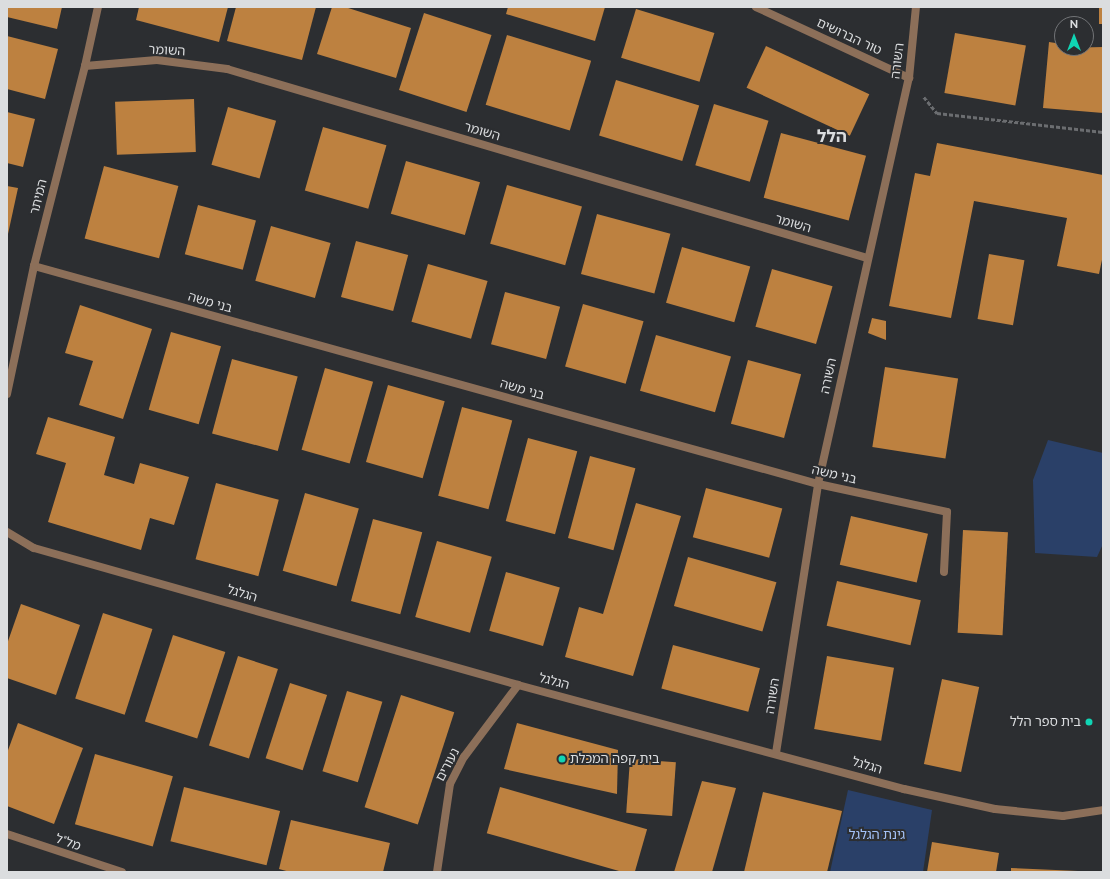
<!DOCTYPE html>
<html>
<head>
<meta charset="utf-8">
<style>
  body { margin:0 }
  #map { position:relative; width:1110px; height:879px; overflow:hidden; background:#2c2e31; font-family:Raleway,"Noto Sans Hebrew",sans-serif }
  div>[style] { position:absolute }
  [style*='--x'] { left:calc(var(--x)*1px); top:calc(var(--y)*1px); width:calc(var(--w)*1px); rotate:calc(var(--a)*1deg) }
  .green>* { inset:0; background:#2a4068 }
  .building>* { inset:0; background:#bd8140; transform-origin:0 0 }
  .path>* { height:2.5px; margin-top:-1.25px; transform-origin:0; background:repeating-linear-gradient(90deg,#6b6d70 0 4px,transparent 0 6px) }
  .minor>* { height:8px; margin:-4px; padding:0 4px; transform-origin:4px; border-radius:4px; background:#8c6f59 }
  .dots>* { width:11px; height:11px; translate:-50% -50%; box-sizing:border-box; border:2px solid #2c2e31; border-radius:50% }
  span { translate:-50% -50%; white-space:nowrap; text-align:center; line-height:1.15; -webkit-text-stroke:4px #2c2e31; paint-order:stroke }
  .street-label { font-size:13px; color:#dbdddf }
  .poi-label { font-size:13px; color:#dbdddf }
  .right { translate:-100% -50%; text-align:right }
  .left { translate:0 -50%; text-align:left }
  .park-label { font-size:13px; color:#a3c2f8 }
  .district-label { font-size:17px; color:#dbdddf; font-weight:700 }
  .frame { position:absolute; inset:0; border:8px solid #dbdddf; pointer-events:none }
  .north { position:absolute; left:1054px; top:16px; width:40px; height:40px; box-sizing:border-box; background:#2c2e31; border:1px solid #727477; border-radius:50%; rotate:0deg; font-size:11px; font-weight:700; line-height:16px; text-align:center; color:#dbdddf }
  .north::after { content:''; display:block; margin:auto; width:14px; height:18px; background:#10d5b4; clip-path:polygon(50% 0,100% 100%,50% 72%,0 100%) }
</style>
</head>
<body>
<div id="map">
  <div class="green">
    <div style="clip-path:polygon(1048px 440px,1103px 453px,1103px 544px,1097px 557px,1035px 553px,1033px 480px)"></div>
    <div style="clip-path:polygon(848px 790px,932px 810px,923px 872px,830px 872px)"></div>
  </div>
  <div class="building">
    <div style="clip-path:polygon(7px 7px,62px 7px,57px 29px,7px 17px)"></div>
    <div style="clip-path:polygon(139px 7px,228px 7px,219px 42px,136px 20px)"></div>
    <div style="clip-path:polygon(236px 7px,316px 7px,302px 60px,227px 41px)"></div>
    <div style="clip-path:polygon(332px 7px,345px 7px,411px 28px,396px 78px,317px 54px)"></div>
    <div style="clip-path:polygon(508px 7px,605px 7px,595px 41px,506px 14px)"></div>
    <div style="left:1099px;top:7px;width:4px;height:17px"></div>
    <div style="left:636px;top:9px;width:82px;height:51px;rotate:17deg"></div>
    <div style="left:424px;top:13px;width:71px;height:81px;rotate:18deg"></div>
    <div style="left:955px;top:33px;width:72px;height:61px;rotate:10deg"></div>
    <div style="left:507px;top:35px;width:88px;height:73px;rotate:17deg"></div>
    <div style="clip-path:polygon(7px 36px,58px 49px,45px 99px,7px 89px)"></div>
    <div style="clip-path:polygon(1049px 42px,1062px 44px,1062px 48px,1103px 47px,1103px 113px,1043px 108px)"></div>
    <div style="left:766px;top:46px;width:114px;height:46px;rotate:25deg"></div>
    <div style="left:616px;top:80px;width:87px;height:58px;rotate:17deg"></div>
    <div style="left:194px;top:99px;width:53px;height:79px;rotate:88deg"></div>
    <div style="left:714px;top:104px;width:57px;height:64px;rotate:17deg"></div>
    <div style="left:228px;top:107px;width:50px;height:60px;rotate:16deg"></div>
    <div style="clip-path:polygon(7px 112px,35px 119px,23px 167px,7px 163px)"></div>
    <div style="left:323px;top:127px;width:66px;height:66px;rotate:16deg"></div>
    <div style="left:781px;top:133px;width:88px;height:67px;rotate:15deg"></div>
    <div style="clip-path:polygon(937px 143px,1103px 175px,1103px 255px,1099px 274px,1057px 266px,1067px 218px,974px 201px,951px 318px,889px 306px,915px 173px,930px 176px)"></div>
    <div style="left:406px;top:161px;width:77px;height:55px;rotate:16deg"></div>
    <div style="left:104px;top:166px;width:77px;height:75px;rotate:15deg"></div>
    <div style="left:507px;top:185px;width:78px;height:61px;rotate:16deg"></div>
    <div style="clip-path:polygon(7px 186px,18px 188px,8px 234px,7px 234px)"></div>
    <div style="left:198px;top:205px;width:60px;height:51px;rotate:15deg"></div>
    <div style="left:597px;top:214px;width:76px;height:62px;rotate:15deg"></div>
    <div style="left:271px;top:226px;width:62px;height:57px;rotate:16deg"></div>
    <div style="left:356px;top:241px;width:54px;height:58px;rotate:15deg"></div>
    <div style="left:682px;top:247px;width:71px;height:58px;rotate:16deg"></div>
    <div style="left:989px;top:254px;width:36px;height:66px;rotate:10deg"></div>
    <div style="left:428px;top:264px;width:62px;height:60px;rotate:16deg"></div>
    <div style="left:772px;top:269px;width:63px;height:60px;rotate:16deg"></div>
    <div style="left:505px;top:292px;width:57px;height:54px;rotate:15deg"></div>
    <div style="left:583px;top:304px;width:63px;height:65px;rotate:16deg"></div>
    <div style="clip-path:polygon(80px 305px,152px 329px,123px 419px,79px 405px,93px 361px,65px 353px)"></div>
    <div style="clip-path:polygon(872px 318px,886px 321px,886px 340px,868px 333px)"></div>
    <div style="left:171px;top:332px;width:52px;height:81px;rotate:16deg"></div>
    <div style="left:656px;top:335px;width:78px;height:58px;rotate:16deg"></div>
    <div style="left:232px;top:359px;width:68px;height:77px;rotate:15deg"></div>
    <div style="left:748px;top:360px;width:55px;height:66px;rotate:15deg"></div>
    <div style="left:885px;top:367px;width:74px;height:81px;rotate:9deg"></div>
    <div style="left:325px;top:368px;width:50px;height:85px;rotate:16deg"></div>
    <div style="left:388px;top:385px;width:59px;height:80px;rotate:16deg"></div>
    <div style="left:462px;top:407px;width:52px;height:92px;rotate:15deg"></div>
    <div style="clip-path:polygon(48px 417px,115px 437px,104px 475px,134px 484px,140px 463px,189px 477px,174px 525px,150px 518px,141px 550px,48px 522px,66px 463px,36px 454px)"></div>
    <div style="left:528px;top:438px;width:51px;height:86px;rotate:15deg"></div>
    <div style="left:590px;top:456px;width:47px;height:85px;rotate:15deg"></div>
    <div style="left:216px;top:483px;width:65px;height:79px;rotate:15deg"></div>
    <div style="left:706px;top:488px;width:79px;height:51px;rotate:15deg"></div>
    <div style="left:305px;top:493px;width:56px;height:81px;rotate:16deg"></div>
    <div style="clip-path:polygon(636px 503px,681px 516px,633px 676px,565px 657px,579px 607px,603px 614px)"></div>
    <div style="left:851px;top:516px;width:79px;height:50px;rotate:13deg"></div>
    <div style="left:373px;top:519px;width:51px;height:85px;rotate:15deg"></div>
    <div style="left:963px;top:530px;width:45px;height:103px;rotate:3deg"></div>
    <div style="left:437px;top:541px;width:57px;height:79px;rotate:16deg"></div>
    <div style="left:688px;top:557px;width:92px;height:51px;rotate:16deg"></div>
    <div style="left:506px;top:572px;width:56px;height:61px;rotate:16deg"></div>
    <div style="left:837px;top:581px;width:86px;height:46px;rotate:13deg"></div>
    <div style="clip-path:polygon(21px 604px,80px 625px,56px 695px,7px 678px,7px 644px)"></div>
    <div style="left:103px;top:613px;width:52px;height:90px;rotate:18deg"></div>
    <div style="left:173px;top:635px;width:55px;height:91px;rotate:18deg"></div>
    <div style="left:673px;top:645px;width:90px;height:45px;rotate:15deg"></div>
    <div style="left:238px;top:656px;width:42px;height:94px;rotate:18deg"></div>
    <div style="left:827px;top:656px;width:68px;height:74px;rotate:10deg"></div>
    <div style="left:942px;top:679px;width:38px;height:87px;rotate:12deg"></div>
    <div style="left:290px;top:683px;width:39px;height:79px;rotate:18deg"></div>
    <div style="left:347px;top:691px;width:37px;height:84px;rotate:17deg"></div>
    <div style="left:401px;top:695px;width:56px;height:118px;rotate:18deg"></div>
    <div style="clip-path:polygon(18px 723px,83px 748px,54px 824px,7px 806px,7px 753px)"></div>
    <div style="clip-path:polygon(517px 723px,618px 750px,617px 794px,504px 769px)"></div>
    <div style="left:95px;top:754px;width:81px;height:73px;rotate:16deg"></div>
    <div style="left:630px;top:759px;width:46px;height:54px;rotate:4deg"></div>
    <div style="clip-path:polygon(702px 781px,736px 788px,712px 872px,674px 872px)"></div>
    <div style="left:184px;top:787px;width:99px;height:56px;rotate:14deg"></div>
    <div style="left:500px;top:787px;width:153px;height:48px;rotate:16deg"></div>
    <div style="clip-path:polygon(763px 792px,842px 811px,827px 872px,744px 872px)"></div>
    <div style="clip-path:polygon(291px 820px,390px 843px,383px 872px,290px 872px,279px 869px)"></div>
    <div style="clip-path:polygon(932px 842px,999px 853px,996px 872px,927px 872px)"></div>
    <div style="clip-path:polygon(1011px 868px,1078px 871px,1078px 872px,1011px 872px)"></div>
  </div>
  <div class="path">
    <div style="--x:924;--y:97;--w:21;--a:51"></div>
    <div style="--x:937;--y:113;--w:167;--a:6.5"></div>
  </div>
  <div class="minor">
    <div style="--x:756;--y:7;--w:169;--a:24.9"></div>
    <div style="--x:85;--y:66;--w:72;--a:-4.8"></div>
    <div style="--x:157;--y:60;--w:71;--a:7.3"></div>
    <div style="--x:227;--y:69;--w:667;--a:16.45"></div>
    <div style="--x:34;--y:266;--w:814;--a:15.54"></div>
    <div style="--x:818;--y:484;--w:132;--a:12.2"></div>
    <div style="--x:947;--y:512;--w:60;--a:92.9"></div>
    <div style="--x:7;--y:394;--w:131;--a:-78.1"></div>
    <div style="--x:34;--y:266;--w:206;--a:-75.7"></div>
    <div style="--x:85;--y:66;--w:60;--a:-77.6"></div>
    <div style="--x:7;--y:532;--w:31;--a:31"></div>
    <div style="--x:34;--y:548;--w:503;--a:15.8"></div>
    <div style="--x:518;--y:685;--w:400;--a:15.1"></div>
    <div style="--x:904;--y:789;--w:93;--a:12.4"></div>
    <div style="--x:995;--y:809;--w:68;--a:5.9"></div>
    <div style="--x:1063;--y:816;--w:40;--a:-8.5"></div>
    <div style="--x:776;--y:753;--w:272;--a:-81.1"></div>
    <div style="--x:818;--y:484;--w:416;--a:-77.4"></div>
    <div style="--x:909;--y:78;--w:71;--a:-84.4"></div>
    <div style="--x:7;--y:834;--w:121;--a:18.3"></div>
    <div style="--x:437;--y:872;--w:89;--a:-81.6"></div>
    <div style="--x:450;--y:784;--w:30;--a:-63"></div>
    <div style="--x:464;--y:757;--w:90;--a:-53.1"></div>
  </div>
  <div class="dots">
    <div style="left:1089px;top:722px;background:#10d5b4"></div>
    <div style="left:562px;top:759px;background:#10d5b4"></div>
  </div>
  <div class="street-label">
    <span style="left:849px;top:37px;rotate:25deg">טור הברושים</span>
    <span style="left:167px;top:51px;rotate:3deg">השומר</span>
    <span style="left:898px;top:61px;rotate:-83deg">השורה</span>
    <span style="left:482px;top:132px;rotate:16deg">השומר</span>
    <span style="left:39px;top:197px;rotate:-76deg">המיתר</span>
    <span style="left:793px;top:224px;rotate:16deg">השומר</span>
    <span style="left:210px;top:303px;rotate:16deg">בני משה</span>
    <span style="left:829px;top:376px;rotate:-78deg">השורה</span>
    <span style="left:522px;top:390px;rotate:16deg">בני משה</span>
    <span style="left:834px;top:475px;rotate:13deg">בני משה</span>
    <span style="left:242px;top:594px;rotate:16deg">הגלגל</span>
    <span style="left:554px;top:682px;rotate:15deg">הגלגל</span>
    <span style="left:773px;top:696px;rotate:-81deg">השורה</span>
    <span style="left:448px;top:765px;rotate:-62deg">נעורים</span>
    <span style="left:867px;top:766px;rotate:16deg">הגלגל</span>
    <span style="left:68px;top:843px;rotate:19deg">מל"ל</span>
  </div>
  <div class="poi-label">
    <span class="right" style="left:1081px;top:722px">בית ספר הלל</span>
    <span class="left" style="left:570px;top:759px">בית קפה המכלת</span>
  </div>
  <div class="park-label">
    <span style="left:877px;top:835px">גינת הגלגל</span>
  </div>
  <div class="district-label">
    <span style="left:832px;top:137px">הלל</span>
  </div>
  <div class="frame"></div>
  <div class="north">N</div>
</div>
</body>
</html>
